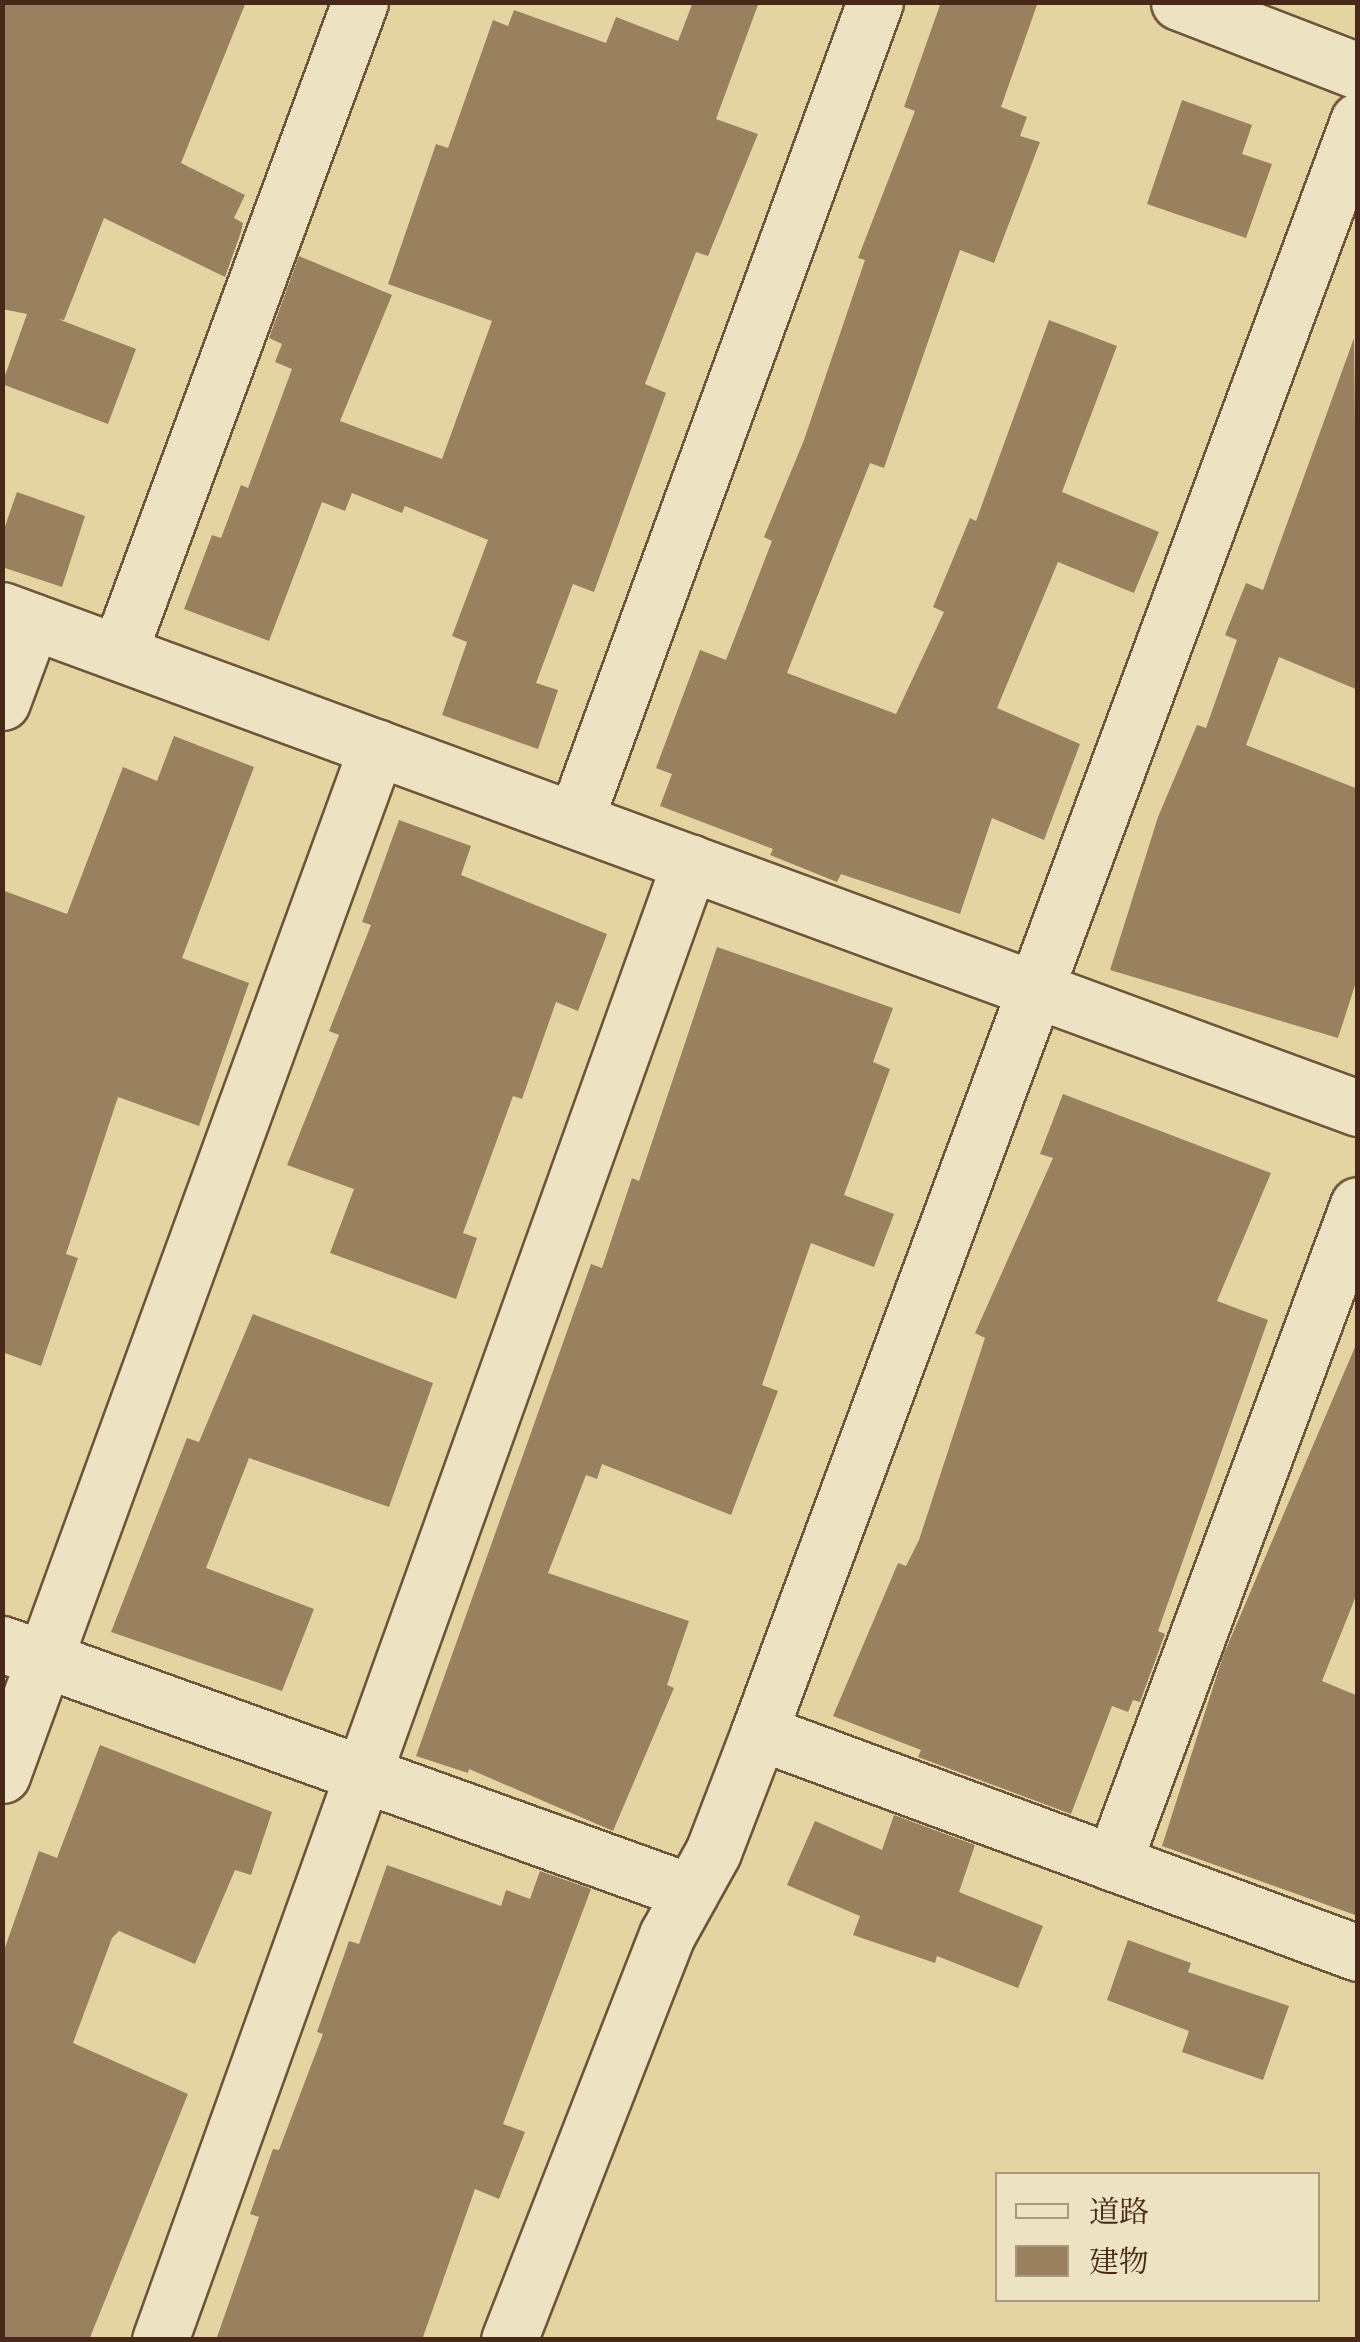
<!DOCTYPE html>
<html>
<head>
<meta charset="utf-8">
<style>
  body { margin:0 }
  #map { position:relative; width:1360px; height:2342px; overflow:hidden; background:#e4d4a1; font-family:Vollkorn,"Noto Serif JP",serif }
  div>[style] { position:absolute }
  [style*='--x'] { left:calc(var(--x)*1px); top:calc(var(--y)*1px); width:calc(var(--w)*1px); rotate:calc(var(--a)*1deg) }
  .building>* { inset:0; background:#99815f }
  .roads { filter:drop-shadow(2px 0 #6f533a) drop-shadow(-2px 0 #6f533a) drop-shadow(0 2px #6f533a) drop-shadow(0 -2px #6f533a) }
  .street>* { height:55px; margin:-27.5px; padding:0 27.5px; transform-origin:27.5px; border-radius:27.5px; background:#ede3c2 }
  span { translate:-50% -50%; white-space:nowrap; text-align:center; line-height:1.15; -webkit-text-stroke:10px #ede3c2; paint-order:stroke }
  .frame { position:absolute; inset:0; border:5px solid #482818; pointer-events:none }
  .legend { position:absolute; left:995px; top:2172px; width:325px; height:130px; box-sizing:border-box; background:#ede3c2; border:2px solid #ab987e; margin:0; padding:12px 18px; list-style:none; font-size:30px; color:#482818 }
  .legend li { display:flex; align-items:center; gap:20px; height:50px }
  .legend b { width:50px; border:2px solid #ab987e }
</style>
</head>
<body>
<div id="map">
  <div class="building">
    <div style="clip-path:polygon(2px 2px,246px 2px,181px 163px,245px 195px,234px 218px,243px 223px,241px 232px,225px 277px,104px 218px,64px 320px,58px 319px,136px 349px,108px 424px,2px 384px,27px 314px,2px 309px)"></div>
    <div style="clip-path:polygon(693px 2px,759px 2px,716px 119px,758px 134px,708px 256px,696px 252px,645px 384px,666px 393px,594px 592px,573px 584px,536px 683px,558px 690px,538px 749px,442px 715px,467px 642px,452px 636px,488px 540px,405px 506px,402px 513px,352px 493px,345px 511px,322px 502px,269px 641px,184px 609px,212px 535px,221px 538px,241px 485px,248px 488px,292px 369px,275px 362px,282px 344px,269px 338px,299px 256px,392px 295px,340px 421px,442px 459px,492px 321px,388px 284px,436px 144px,448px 148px,493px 20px,508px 26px,514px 10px,606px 43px,616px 17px,678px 41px)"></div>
    <div style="clip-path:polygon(941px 2px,1038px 2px,1001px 107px,1027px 117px,1020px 136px,1040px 142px,994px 263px,960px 250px,884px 468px,870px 463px,787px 673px,896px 714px,944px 612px,933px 607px,970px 518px,976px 521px,1049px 320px,1117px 346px,1062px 492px,1159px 532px,1134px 593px,1058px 562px,997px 708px,1080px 744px,1044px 840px,992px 818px,960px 914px,841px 874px,837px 882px,770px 855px,773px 849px,660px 806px,672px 774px,656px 768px,700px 650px,726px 660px,772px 541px,764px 537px,804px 440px,865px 260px,858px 258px,915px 111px,904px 107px)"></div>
    <div style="clip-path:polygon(1182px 100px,1252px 125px,1242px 154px,1272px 164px,1246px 238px,1147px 204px)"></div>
    <div style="clip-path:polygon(1354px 338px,1358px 690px,1279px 657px,1246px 745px,1358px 789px,1358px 976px,1338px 1038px,1110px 970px,1158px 817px,1197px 725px,1206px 728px,1237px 640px,1225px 635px,1246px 583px,1263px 590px)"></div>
    <div style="clip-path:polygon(17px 492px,85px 516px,62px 587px,2px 567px,2px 535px)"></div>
    <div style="clip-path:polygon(174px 736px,254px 767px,182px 958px,249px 983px,199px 1126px,118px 1097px,66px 1254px,78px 1258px,41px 1366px,2px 1352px,2px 890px,67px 914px,123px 767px,157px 781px)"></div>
    <div style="clip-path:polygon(399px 820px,471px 846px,461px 875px,607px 934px,578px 1011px,556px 1002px,522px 1099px,513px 1096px,463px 1233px,477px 1238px,456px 1299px,330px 1253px,354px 1189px,287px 1165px,339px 1035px,329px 1031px,371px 925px,362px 922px)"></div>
    <div style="clip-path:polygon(717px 947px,893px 1008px,873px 1062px,890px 1069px,844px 1195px,894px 1214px,874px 1267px,811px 1243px,762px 1385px,778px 1391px,731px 1515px,602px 1464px,597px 1479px,586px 1475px,548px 1573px,689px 1621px,667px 1685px,674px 1688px,613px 1831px,469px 1769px,468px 1773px,416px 1756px,591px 1264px,602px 1268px,632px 1178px,639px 1181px)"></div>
    <div style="clip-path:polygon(1063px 1094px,1271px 1173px,1217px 1301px,1268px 1320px,1158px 1631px,1165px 1634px,1140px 1702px,1133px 1700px,1128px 1712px,1112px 1706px,1071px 1814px,918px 1757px,921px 1750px,833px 1716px,898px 1563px,906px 1566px,919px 1540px,985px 1338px,975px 1333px,1053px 1158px,1040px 1154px)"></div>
    <div style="clip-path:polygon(253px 1314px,433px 1383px,389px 1507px,249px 1458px,206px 1568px,314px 1609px,282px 1691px,111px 1632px,187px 1438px,199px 1442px)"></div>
    <div style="clip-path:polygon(1358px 1340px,1358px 1591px,1322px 1681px,1358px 1696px,1358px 1916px,1162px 1846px,1223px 1656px)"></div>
    <div style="clip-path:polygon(100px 1745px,272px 1812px,251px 1875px,235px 1870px,195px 1964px,119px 1931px,112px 1938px,73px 2043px,188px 2094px,89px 2340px,2px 2340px,2px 1956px,39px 1851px,57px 1858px)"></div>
    <div style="clip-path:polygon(894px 1815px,975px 1845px,959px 1892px,1043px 1926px,1018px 1988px,937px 1956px,935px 1963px,853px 1935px,860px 1916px,787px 1885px,815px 1821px,882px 1850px)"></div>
    <div style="clip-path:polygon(387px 1865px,501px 1906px,506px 1890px,530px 1899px,540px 1871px,591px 1889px,503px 2124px,525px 2132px,499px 2199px,475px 2189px,422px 2340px,216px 2340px,259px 2217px,250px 2214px,273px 2149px,279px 2150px,323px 2034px,317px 2032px,349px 1941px,359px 1944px)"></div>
    <div style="clip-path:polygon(1128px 1940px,1191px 1963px,1188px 1972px,1289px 2006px,1263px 2080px,1182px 2052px,1189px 2031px,1107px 2000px)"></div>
  </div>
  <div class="roads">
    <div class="street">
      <div style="--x:1179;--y:2;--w:192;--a:21.1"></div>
      <div style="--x:2;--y:610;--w:1445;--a:20.17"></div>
      <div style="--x:119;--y:652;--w:693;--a:-69.66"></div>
      <div style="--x:2;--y:702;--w:86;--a:-69.7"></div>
      <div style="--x:575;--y:820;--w:871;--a:-69.86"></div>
      <div style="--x:2;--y:1644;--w:732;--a:19.8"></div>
      <div style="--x:759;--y:1732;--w:638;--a:20.25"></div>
      <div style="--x:2;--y:1775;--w:1094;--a:-69.96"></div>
      <div style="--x:1113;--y:1863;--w:702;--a:-69.58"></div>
      <div style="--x:160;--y:2340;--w:1570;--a:-70.27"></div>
      <div style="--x:509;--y:2340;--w:435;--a:-68.7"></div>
      <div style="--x:667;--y:1935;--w:95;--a:-61"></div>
      <div style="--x:713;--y:1852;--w:129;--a:-69"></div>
      <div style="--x:759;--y:1732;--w:1719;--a:-69.6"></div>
    </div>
  </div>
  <div class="frame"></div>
  <ul class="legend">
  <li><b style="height:12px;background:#ede3c2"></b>道路</li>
  <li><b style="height:28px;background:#99815f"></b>建物</li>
  </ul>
</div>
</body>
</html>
